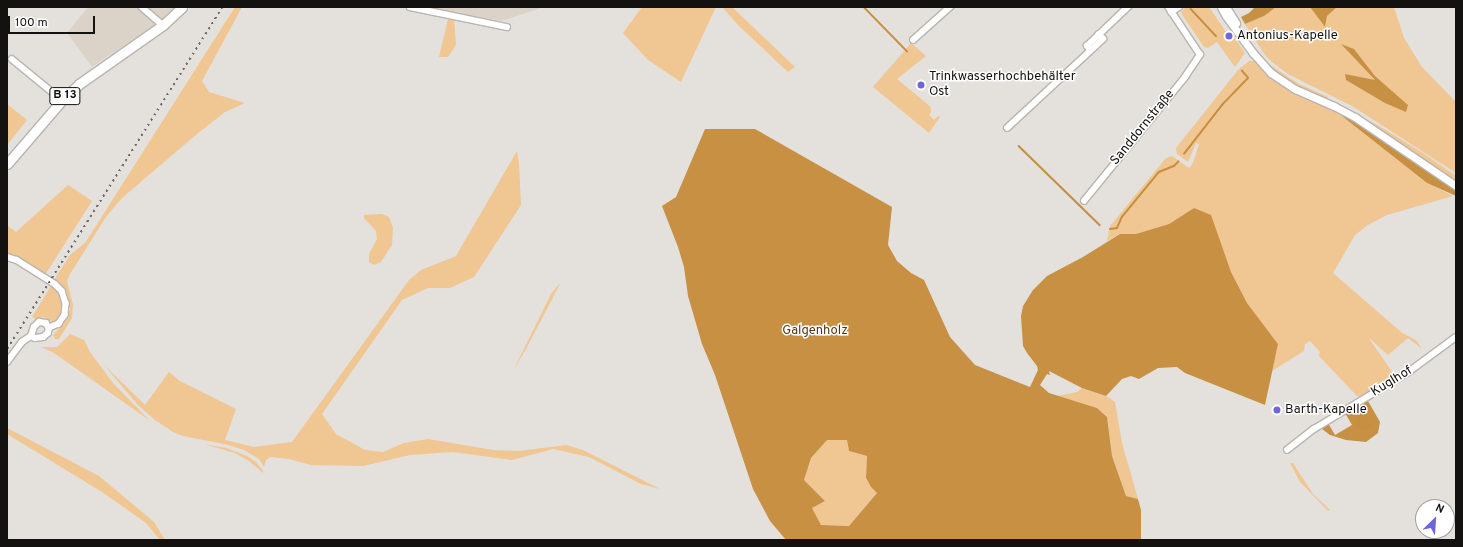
<!DOCTYPE html>
<html>
<head>
<meta charset="utf-8">
<style>
  body { margin:0 }
  #map { position:relative; width:1463px; height:547px; overflow:hidden; background:#e4e0dc; font-family:Overpass,sans-serif }
  div>[style] { position:absolute }
  [style*='--x'] { left:calc(var(--x)*1px); top:calc(var(--y)*1px); width:calc(var(--w)*1px); rotate:calc(var(--a)*1deg) }
  .built>* { inset:0; background:#dcd3c8 }
  .green>* { inset:0; background:#f0c692 }
  .forest>* { inset:0; background:#c89042 }
  .water>* { inset:0; background:#c58e40 }
  .stream>* { height:1.5px; margin:-0.75px; padding:0 0.75px; transform-origin:0.75px; border-radius:0.75px; background:#c58e40 }
  .roads { filter:drop-shadow(1px 0 #b8b4b0) drop-shadow(-1px 0 #b8b4b0) drop-shadow(0 1px #b8b4b0) drop-shadow(0 -1px #b8b4b0) }
  .minor>* { height:5.5px; margin:-2.75px; padding:0 2.75px; transform-origin:2.75px; border-radius:2.75px; background:#fff }
  .tertiary>* { height:7px; margin:-3.5px; padding:0 3.5px; transform-origin:3.5px; border-radius:3.5px; background:#fff }
  .primary>* { height:9px; margin:-4.5px; padding:0 4.5px; transform-origin:4.5px; border-radius:4.5px; background:#fff }
  .rail>* { height:1.5px; margin-top:-0.75px; transform-origin:0; background:repeating-linear-gradient(90deg,#6b6966 0 2px,transparent 0 6px) }
  .dots>* { width:11px; height:11px; translate:-50% -50%; box-sizing:border-box; border:2px solid #fff; border-radius:50% }
  span { translate:-50% -50%; white-space:nowrap; text-align:center; line-height:1.15; -webkit-text-stroke:3px #fff; paint-order:stroke }
  .shield-label span { padding:1px 3px; background:#fff; border:1px solid; border-radius:3px; -webkit-text-stroke-width:0 }
  .shield-label { font-size:12px; color:#131210; font-weight:700 }
  .poi-label { font-size:13px; color:#131210 }
  .left { translate:0 -50%; text-align:left }
  .street-label { font-size:13px; color:#131210 }
  .park-label { font-size:13px; color:#503817 }
  .frame { position:absolute; inset:0; border:8px solid #131210; pointer-events:none }
  .north { position:absolute; left:1415px; top:499px; width:40px; height:40px; box-sizing:border-box; background:#fff; border:1px solid #a1a09f; border-radius:50%; rotate:25deg; font-size:11px; font-weight:700; line-height:16px; text-align:center; color:#131210 }
  .north::after { content:''; display:block; margin:auto; width:14px; height:18px; background:#6f65df; clip-path:polygon(50% 0,100% 100%,50% 72%,0 100%) }
  .scale { position:absolute; left:8px; top:16px; width:87px; height:18px; box-sizing:border-box; border:2px solid #131210; border-top:0; padding-left:5px; font-size:12px; line-height:14px; white-space:nowrap; color:#131210; -webkit-text-stroke:3px #fff; paint-order:stroke }
</style>
</head>
<body>
<div id="map">
  <div class="built">
    <div style="clip-path:polygon(88px 7px,175px 7px,168px 16px,92px 67px,67px 33px)"></div>
    <div style="clip-path:polygon(421px 7px,544px 7px,502px 21px)"></div>
  </div>
  <div class="green">
    <div style="clip-path:polygon(235px 7px,242px 7px,202px 81px,209px 92px,245px 103px,225px 112px,197px 134px,122px 198px,106px 217px,70px 274px,67px 281px,73px 305px,72px 318px,59px 339px,55px 339px,53px 335px,64px 324px,70px 309px,66px 293px,54px 280px,70px 255px,85px 243px)"></div>
    <div style="clip-path:polygon(642px 7px,716px 7px,681px 82px,648px 60px,623px 33px)"></div>
    <div style="clip-path:polygon(722px 7px,732px 7px,795px 67px,788px 72px,738px 25px)"></div>
    <div style="clip-path:polygon(1185px 7px,1209px 7px,1226px 32px,1225px 36px,1227px 39px,1234px 37px,1245px 53px,1235px 67px,1217px 42px,1208px 48px,1204px 47px,1181px 13px)"></div>
    <div style="clip-path:polygon(evenodd,1276px 7px,1310px 7px,1325px 27px,1327px 16px,1337px 7px,1394px 7px,1404px 38px,1422px 67px,1456px 102px,1456px 173px,1352px 106px,1288px 74px,1272px 62px,1265px 55px,1245px 24px,1264px 16px,1276px 7px,1342px 45px,1354px 49px,1375px 76px,1408px 105px,1345px 74px,1376px 81px,1342px 45px)"></div>
    <div style="clip-path:polygon(1233px 14px,1256px 50px,1270px 65px,1299px 84px,1328px 97px,1327px 99px,1293px 84px,1269px 67px,1252px 47px)"></div>
    <div style="clip-path:polygon(448px 19px,454px 20px,456px 44px,453px 50px,448px 57px,439px 57px)"></div>
    <div style="clip-path:polygon(911px 43px,926px 56px,897px 79px,931px 107px,931px 112px,929px 115px,934px 120px,938px 116px,940px 117px,929px 133px,873px 87px)"></div>
    <div style="clip-path:polygon(1249px 61px,1254px 61px,1267px 76px,1292px 92px,1333px 109px,1427px 183px,1453px 196px,1387px 215px,1368px 225px,1355px 235px,1333px 273px,1401px 332px,1417px 341px,1421px 348px,1408px 338px,1388px 355px,1368px 337px,1395px 376px,1361px 398px,1356px 395px,1319px 356px,1320px 352px,1310px 341px,1305px 344px,1304px 351px,1272px 371px,1278px 344px,1247px 303px,1231px 272px,1194px 208px,1169px 224px,1136px 234px,1120px 234px,1107px 241px,1110px 226px,1166px 158px,1172px 156px,1189px 168px,1193px 163px,1199px 144px,1196px 143px,1188px 162px,1177px 154px,1176px 148px,1238px 70px)"></div>
    <div style="clip-path:polygon(1335px 103px,1381px 127px,1426px 155px,1456px 176px,1456px 182px,1373px 125px)"></div>
    <div style="clip-path:polygon(7px 104px,27px 120px,7px 145px)"></div>
    <div style="clip-path:polygon(517px 151px,519px 163px,521px 205px,474px 277px,450px 288px,428px 288px,402px 300px,322px 414px,336px 434px,365px 450px,383px 452px,404px 443px,428px 439px,493px 450px,519px 451px,566px 445px,583px 450px,660px 489px,641px 484px,589px 457px,553px 449px,512px 460px,453px 452px,410px 455px,363px 466px,311px 465px,289px 459px,270px 457px,266px 460px,264px 467px,259px 459px,244px 450px,229px 445px,183px 436px,173px 432px,155px 420px,138px 405px,104px 365px,145px 405px,169px 372px,180px 381px,236px 409px,225px 440px,254px 447px,292px 442px,409px 280px,421px 270px,456px 256px)"></div>
    <div style="clip-path:polygon(68px 185px,92px 201px,45px 275px,7px 252px,7px 225px,16px 232px)"></div>
    <div style="clip-path:polygon(382px 214px,389px 217px,393px 228px,392px 245px,381px 262px,374px 265px,369px 262px,369px 254px,377px 239px,376px 231px,364px 218px,364px 215px)"></div>
    <div style="clip-path:polygon(561px 282px,526px 349px,514px 369px,551px 294px)"></div>
    <div style="clip-path:polygon(51px 286px,58px 290px,63px 301px,63px 314px,58px 323px,53px 323px,44px 317px,36px 319px,32px 317px)"></div>
    <div style="clip-path:polygon(70px 334px,84px 340px,90px 352px,113px 383px,149px 420px,54px 353px,41px 347px,57px 347px)"></div>
    <div style="clip-path:polygon(1082px 388px,1106px 396px,1115px 402px,1122px 443px,1138px 499px,1126px 496px,1112px 456px,1107px 417px,1097px 408px,1058px 396px,1077px 392px)"></div>
    <div style="clip-path:polygon(7px 428px,99px 476px,154px 522px,165px 540px,160px 540px,146px 523px,102px 492px,7px 434px)"></div>
    <div style="clip-path:polygon(827px 440px,847px 440px,849px 451px,867px 456px,866px 478px,871px 487px,877px 493px,849px 526px,821px 525px,812px 508px,825px 501px,804px 480px,811px 458px)"></div>
    <div style="clip-path:polygon(204px 444px,226px 448px,247px 456px,256px 462px,263px 471px,263px 473px,249px 461px,235px 453px)"></div>
    <div style="clip-path:polygon(1290px 463px,1293px 463px,1313px 494px,1330px 510px,1328px 511px,1300px 482px)"></div>
  </div>
  <div class="forest">
    <div style="clip-path:polygon(1255px 7px,1276px 7px,1264px 16px,1245px 24px,1241px 17px,1249px 13px)"></div>
    <div style="clip-path:polygon(1310px 7px,1337px 7px,1327px 16px,1325px 27px)"></div>
    <div style="clip-path:polygon(1341px 44px,1354px 49px,1375px 76px,1408px 105px,1406px 112px,1385px 103px,1346px 80px,1345px 74px,1375px 80px)"></div>
    <div style="clip-path:polygon(1333px 109px,1378px 137px,1452px 187px,1456px 190px,1456px 196px,1427px 183px)"></div>
    <div style="clip-path:polygon(evenodd,705px 129px,755px 129px,892px 207px,888px 245px,897px 261px,911px 273px,924px 280px,950px 337px,975px 365px,1030px 387px,1038px 370px,1037px 366px,1027px 353px,1023px 346px,1021px 316px,1023px 306px,1033px 290px,1047px 276px,1083px 257px,1120px 234px,1136px 234px,1169px 224px,1194px 208px,1211px 215px,1231px 272px,1247px 303px,1278px 344px,1265px 405px,1185px 373px,1177px 367px,1158px 368px,1139px 379px,1131px 376px,1122px 379px,1106px 396px,1082px 388px,1049px 371px,1050px 375px,1047px 374px,1040px 385px,1049px 393px,1097px 408px,1107px 417px,1112px 456px,1126px 496px,1138px 499px,1141px 510px,1141px 540px,786px 540px,770px 521px,753px 489px,715px 375px,702px 344px,688px 296px,684px 267px,678px 247px,662px 206px,676px 197px,705px 129px,827px 440px,847px 440px,849px 451px,867px 456px,866px 478px,871px 487px,877px 493px,849px 526px,821px 525px,812px 508px,825px 501px,804px 480px,811px 458px,827px 440px)"></div>
    <div style="clip-path:polygon(1368px 401px,1380px 422px,1378px 433px,1366px 442px,1346px 440px,1330px 435px,1322px 429px,1328px 423px,1335px 435px,1352px 425px,1345px 413px)"></div>
  </div>
  <div class="water">
    <div style="clip-path:polygon(1360px 411px,1363px 412px,1371px 426px,1366px 430px,1361px 429px,1356px 424px,1355px 412px)"></div>
  </div>
  <div class="stream">
    <div style="--x:864;--y:7;--w:62;--a:45.7"></div>
    <div style="--x:1191;--y:9;--w:37;--a:47"></div>
    <div style="--x:1019;--y:146;--w:113;--a:44.3"></div>
    <div style="--x:1184;--y:154;--w:62;--a:-52.2"></div>
    <div style="--x:1222;--y:105;--w:37;--a:-46"></div>
    <div style="--x:1248;--y:78;--w:9;--a:-131"></div>
    <div style="--x:1110;--y:229;--w:7;--a:-8"></div>
    <div style="--x:1117;--y:228;--w:12;--a:-66"></div>
    <div style="--x:1122;--y:217;--w:58;--a:-50.6"></div>
    <div style="--x:1159;--y:172;--w:16;--a:-22"></div>
    <div style="--x:1174;--y:166;--w:6;--a:-45"></div>
  </div>
  <div class="roads">
    <div class="minor">
      <div style="--x:142;--y:7;--w:28;--a:41"></div>
      <div style="--x:410;--y:7;--w:99;--a:11.7"></div>
      <div style="--x:1171;--y:12;--w:9;--a:-32"></div>
      <div style="--x:913;--y:40;--w:50;--a:-41.7"></div>
      <div style="--x:1090;--y:50;--w:5;--a:-127"></div>
      <div style="--x:1087;--y:46;--w:57;--a:-43.6"></div>
      <div style="--x:12;--y:59;--w:65;--a:39.4"></div>
      <div style="--x:1007;--y:128;--w:131;--a:-42.8"></div>
      <div style="--x:1103;--y:39;--w:6;--a:-135"></div>
      <div style="--x:1084;--y:201;--w:160;--a:-50.8"></div>
      <div style="--x:1185;--y:77;--w:27;--a:-56"></div>
      <div style="--x:1200;--y:55;--w:58;--a:-123.7"></div>
      <div style="--x:7;--y:257;--w:10;--a:17"></div>
      <div style="--x:17;--y:260;--w:45;--a:32.3"></div>
      <div style="--x:55;--y:284;--w:10;--a:45"></div>
      <div style="--x:62;--y:291;--w:13;--a:72"></div>
      <div style="--x:66;--y:303;--w:12;--a:95"></div>
      <div style="--x:65;--y:315;--w:11;--a:124"></div>
      <div style="--x:59;--y:324;--w:11;--a:158"></div>
      <div style="--x:31;--y:336;--w:9;--a:-72"></div>
      <div style="--x:34;--y:327;--w:7;--a:-45"></div>
      <div style="--x:39;--y:322;--w:7;--a:8"></div>
      <div style="--x:46;--y:323;--w:6;--a:59"></div>
      <div style="--x:31;--y:336;--w:4;--a:27"></div>
      <div style="--x:35;--y:338;--w:8;--a:-7"></div>
      <div style="--x:43;--y:337;--w:6;--a:-39"></div>
      <div style="--x:48;--y:333;--w:5;--a:-79"></div>
      <div style="--x:7;--y:362;--w:25;--a:-53"></div>
      <div style="--x:22;--y:342;--w:11;--a:-34"></div>
      <div style="--x:1287;--y:450;--w:34;--a:-38"></div>
      <div style="--x:1314;--y:429;--w:112;--a:-31.1"></div>
      <div style="--x:1410;--y:371;--w:57;--a:-36.5"></div>
    </div>
    <div class="tertiary">
      <div style="--x:1221;--y:7;--w:10;--a:61"></div>
      <div style="--x:1226;--y:16;--w:46;--a:53.9"></div>
      <div style="--x:1253;--y:53;--w:27;--a:48"></div>
      <div style="--x:1271;--y:73;--w:29;--a:34"></div>
      <div style="--x:1295;--y:89;--w:43;--a:23.6"></div>
      <div style="--x:1334;--y:106;--w:24;--a:28"></div>
      <div style="--x:1355;--y:117;--w:122;--a:34.3"></div>
      <div style="--x:1226;--y:7;--w:19;--a:58"></div>
    </div>
    <div class="primary">
      <div style="--x:7;--y:164;--w:84;--a:-49.3"></div>
      <div style="--x:62;--y:100;--w:23;--a:-43"></div>
      <div style="--x:79;--y:84;--w:103;--a:-35.1"></div>
      <div style="--x:163;--y:25;--w:26;--a:-43"></div>
    </div>
  </div>
  <div class="rail">
    <div style="--x:7;--y:349;--w:404;--a:-57.8"></div>
  </div>
  <div class="dots">
    <div style="left:1229px;top:36px;background:#6f65df"></div>
    <div style="left:921px;top:85px;background:#6f65df"></div>
    <div style="left:1277px;top:410px;background:#6f65df"></div>
  </div>
  <div class="shield-label">
    <span style="left:65px;top:96px">B 13</span>
  </div>
  <div class="poi-label">
    <span class="left" style="left:1237px;top:36px">Antonius-Kapelle</span>
    <span class="left" style="left:929px;top:85px">Trinkwasserhochbehälter<br>Ost</span>
    <span class="left" style="left:1285px;top:410px">Barth-Kapelle</span>
  </div>
  <div class="street-label">
    <span style="left:1143px;top:128px;rotate:-51deg">Sanddornstraße</span>
    <span style="left:1392px;top:382px;rotate:-32deg">Kuglhof</span>
  </div>
  <div class="park-label">
    <span style="left:815px;top:331px">Galgenholz</span>
  </div>
  <div class="frame"></div>
  <div class="north">N</div>
  <div class="scale">100 m</div>
</div>
</body>
</html>
